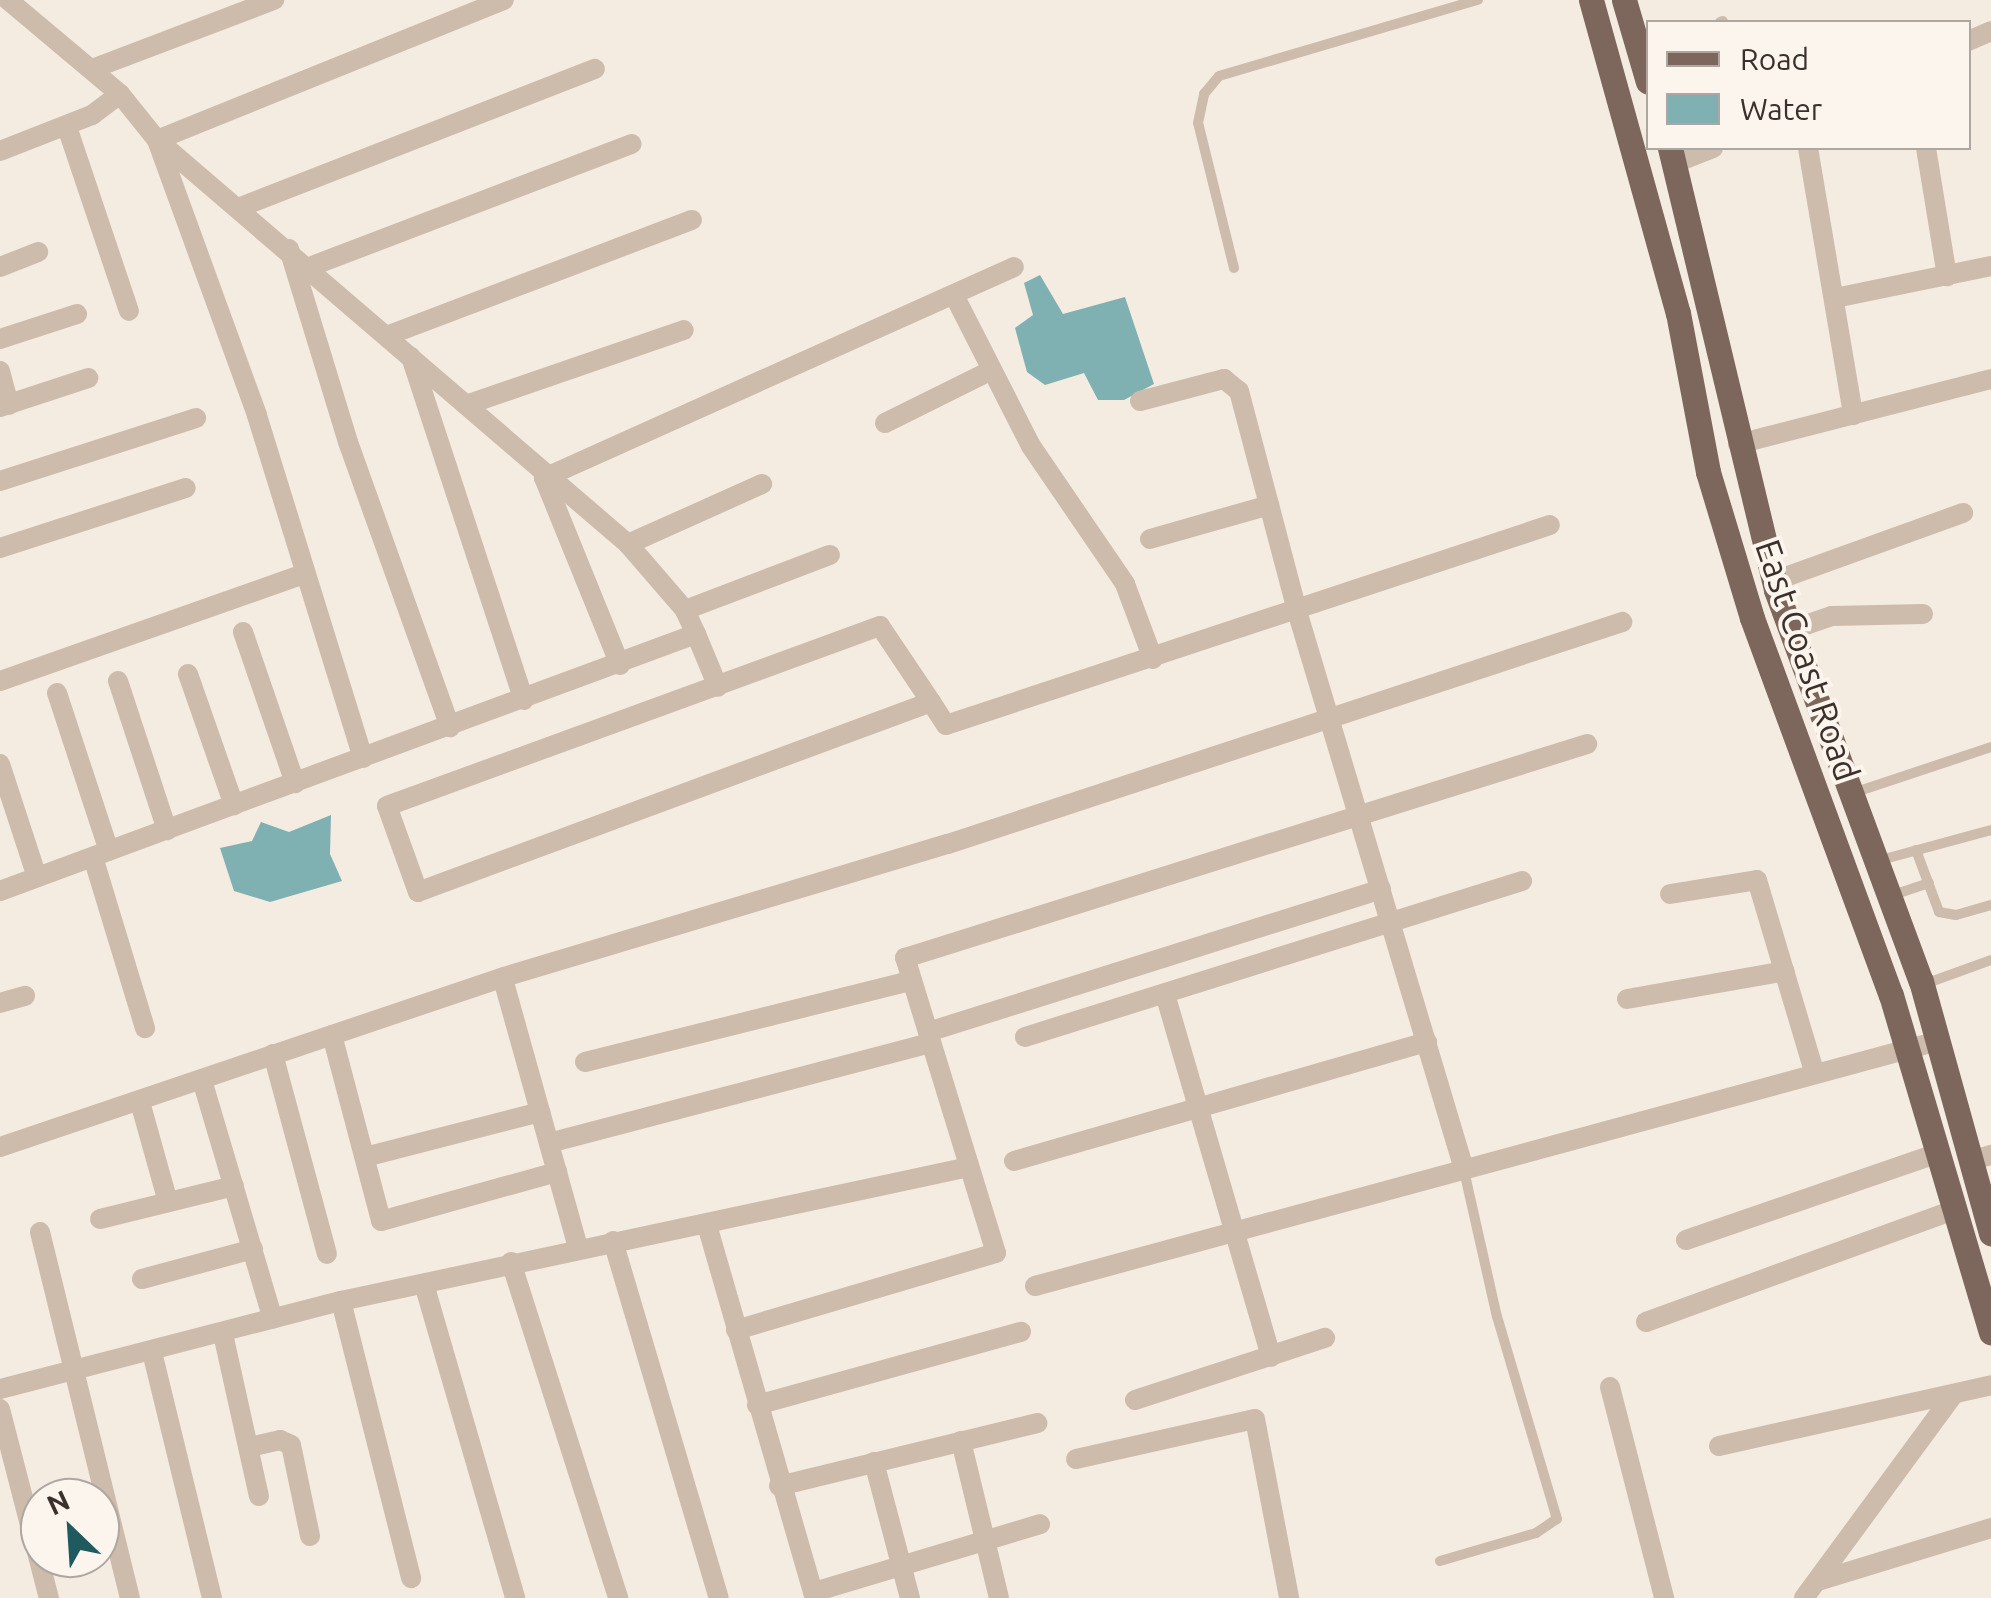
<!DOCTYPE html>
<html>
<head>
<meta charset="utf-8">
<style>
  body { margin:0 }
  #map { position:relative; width:1991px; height:1598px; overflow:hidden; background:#f4ebe1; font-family:Ubuntu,sans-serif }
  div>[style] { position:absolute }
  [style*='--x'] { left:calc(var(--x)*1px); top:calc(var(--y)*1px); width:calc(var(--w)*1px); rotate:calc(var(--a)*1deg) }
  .water>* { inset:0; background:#7fb0b2 }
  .lane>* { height:10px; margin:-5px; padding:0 5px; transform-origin:5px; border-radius:5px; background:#cdbbac }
  .street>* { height:20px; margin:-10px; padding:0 10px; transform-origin:10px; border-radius:10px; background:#cdbbac }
  .primary>* { height:25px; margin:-12.5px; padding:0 12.5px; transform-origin:12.5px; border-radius:12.5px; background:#7d675c }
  span { translate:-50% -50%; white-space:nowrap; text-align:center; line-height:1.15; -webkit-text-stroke:8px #fbf5ee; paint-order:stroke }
  .street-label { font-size:35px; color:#3b302b }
  .legend { position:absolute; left:1646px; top:20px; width:325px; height:130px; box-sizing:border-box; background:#fbf5ee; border:2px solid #aea6a0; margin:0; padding:12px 18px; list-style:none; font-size:30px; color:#3b302b }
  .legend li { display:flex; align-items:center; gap:20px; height:50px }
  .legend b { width:50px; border:2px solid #aea6a0 }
  .north { position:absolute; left:20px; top:1478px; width:100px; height:100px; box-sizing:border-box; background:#fbf5ee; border:2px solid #aea6a0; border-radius:50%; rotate:335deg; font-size:28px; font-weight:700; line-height:40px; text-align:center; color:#3b302b }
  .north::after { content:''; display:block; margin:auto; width:35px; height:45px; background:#1f5a5e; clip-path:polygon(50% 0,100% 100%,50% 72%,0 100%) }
</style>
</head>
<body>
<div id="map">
  <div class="water">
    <div style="clip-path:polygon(1040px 275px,1063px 314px,1125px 297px,1154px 384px,1124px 400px,1098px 400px,1084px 373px,1045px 385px,1027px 372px,1015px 328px,1033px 315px,1024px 283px)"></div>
    <div style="clip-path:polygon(331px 815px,330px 854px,342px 881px,270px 902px,234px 891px,220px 848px,252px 841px,261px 822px,289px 832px)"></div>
  </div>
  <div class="lane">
    <div style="--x:1720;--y:22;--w:3;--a:-18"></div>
    <div style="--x:1234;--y:268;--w:149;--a:-103.9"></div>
    <div style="--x:1198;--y:123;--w:30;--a:-78"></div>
    <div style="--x:1204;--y:94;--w:23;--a:-50"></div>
    <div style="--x:1219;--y:76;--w:270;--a:-16.4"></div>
    <div style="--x:1853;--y:793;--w:145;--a:-18.4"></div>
    <div style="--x:1916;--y:850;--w:66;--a:69.6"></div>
    <div style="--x:1939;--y:912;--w:17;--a:10"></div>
    <div style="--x:1956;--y:915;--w:36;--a:-16"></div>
    <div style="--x:1877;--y:861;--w:118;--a:-15.2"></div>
    <div style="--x:1890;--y:896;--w:41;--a:-18.4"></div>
    <div style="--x:1922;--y:985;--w:73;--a:-19.9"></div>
    <div style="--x:1440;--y:1561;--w:100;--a:-16.3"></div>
    <div style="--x:1536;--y:1533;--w:25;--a:-34"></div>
    <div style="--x:1557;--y:1519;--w:211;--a:-106.5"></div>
    <div style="--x:1497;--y:1317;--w:151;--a:-102.7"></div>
  </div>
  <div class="street">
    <div style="--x:1968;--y:41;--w:25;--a:-23"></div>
    <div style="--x:92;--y:69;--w:195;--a:-20.8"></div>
    <div style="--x:67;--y:127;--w:194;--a:71.4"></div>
    <div style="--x:1808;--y:148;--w:271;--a:80.4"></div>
    <div style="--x:1926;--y:148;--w:130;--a:80.7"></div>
    <div style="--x:0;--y:151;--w:99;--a:-21.4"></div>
    <div style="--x:92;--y:115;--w:35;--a:-37"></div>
    <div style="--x:1675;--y:163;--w:41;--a:-21.5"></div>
    <div style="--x:238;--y:208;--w:383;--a:-21.3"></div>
    <div style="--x:289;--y:249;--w:202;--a:73"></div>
    <div style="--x:348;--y:442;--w:303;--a:70.3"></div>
    <div style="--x:312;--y:266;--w:342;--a:-20.9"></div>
    <div style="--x:0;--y:267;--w:41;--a:-21.5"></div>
    <div style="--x:954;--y:295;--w:169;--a:63"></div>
    <div style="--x:1031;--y:446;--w:167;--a:55.7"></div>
    <div style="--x:1125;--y:584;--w:80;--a:69.5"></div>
    <div style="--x:1835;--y:298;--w:159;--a:-11.6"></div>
    <div style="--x:389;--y:335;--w:324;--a:-20.8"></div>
    <div style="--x:0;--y:339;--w:81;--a:-18"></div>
    <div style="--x:411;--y:357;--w:361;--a:71.8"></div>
    <div style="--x:0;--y:371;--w:35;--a:75"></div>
    <div style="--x:1140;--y:401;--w:87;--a:-14.7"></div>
    <div style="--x:1224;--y:379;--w:19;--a:39"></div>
    <div style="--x:1239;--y:391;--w:228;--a:75.2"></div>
    <div style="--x:1297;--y:611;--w:582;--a:73.34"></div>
    <div style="--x:469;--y:404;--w:227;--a:-19"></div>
    <div style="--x:0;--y:407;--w:93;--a:-18.2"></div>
    <div style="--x:885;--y:423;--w:119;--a:-26.4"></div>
    <div style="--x:1738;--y:444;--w:261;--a:-14.4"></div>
    <div style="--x:0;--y:481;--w:206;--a:-17.8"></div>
    <div style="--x:1150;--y:539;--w:124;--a:-15.9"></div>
    <div style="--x:628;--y:544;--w:147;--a:-24.1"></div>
    <div style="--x:0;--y:548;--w:195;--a:-17.9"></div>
    <div style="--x:1774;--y:581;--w:201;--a:-19.8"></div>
    <div style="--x:685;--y:610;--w:155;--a:-20.8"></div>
    <div style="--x:1791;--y:630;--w:43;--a:-18.9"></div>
    <div style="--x:1832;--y:616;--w:91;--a:-1.3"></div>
    <div style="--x:243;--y:632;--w:160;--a:71"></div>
    <div style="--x:696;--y:634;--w:57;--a:67.5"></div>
    <div style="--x:620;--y:665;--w:202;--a:-112.1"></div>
    <div style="--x:544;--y:478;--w:515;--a:-24.18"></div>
    <div style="--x:188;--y:674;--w:139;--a:70.7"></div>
    <div style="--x:0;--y:681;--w:322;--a:-19.4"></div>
    <div style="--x:118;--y:681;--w:157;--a:71.8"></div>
    <div style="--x:57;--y:693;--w:166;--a:71.8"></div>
    <div style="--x:931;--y:702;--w:547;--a:159.68"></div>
    <div style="--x:418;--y:892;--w:91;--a:-109.8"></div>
    <div style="--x:387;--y:806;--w:525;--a:-20.06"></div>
    <div style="--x:880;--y:626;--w:92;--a:56.1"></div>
    <div style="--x:931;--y:702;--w:27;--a:57"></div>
    <div style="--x:946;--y:725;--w:636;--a:-18.32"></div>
    <div style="--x:363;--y:758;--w:359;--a:-107.2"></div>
    <div style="--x:257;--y:415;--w:293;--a:-110"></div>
    <div style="--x:157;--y:140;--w:374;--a:-22"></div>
    <div style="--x:0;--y:764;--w:119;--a:71.9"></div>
    <div style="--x:93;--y:857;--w:179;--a:73.1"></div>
    <div style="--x:0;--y:891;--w:742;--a:-20.27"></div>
    <div style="--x:696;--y:634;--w:26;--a:-115"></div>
    <div style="--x:685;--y:610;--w:87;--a:-130.8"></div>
    <div style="--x:628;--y:544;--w:621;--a:-139.38"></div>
    <div style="--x:157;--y:140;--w:59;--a:-128.8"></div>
    <div style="--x:120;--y:94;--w:146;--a:-140"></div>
    <div style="--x:1670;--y:894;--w:88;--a:-9.1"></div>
    <div style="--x:1757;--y:880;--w:202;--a:73.4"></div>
    <div style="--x:503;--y:979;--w:278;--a:74.4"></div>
    <div style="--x:1165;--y:994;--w:378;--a:73.7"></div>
    <div style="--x:1627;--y:999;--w:160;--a:-10"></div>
    <div style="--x:0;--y:1003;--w:26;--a:-16"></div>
    <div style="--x:928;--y:1032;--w:475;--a:-17.5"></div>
    <div style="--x:332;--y:1035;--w:192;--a:75.2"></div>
    <div style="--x:381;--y:1221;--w:183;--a:-15.6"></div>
    <div style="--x:1025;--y:1037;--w:521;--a:-17.43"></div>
    <div style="--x:273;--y:1054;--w:207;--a:74.9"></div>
    <div style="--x:585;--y:1062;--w:336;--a:-14"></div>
    <div style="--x:202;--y:1080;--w:249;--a:73.5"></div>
    <div style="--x:140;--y:1102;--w:104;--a:74.4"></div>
    <div style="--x:549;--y:1143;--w:395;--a:-14.7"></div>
    <div style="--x:0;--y:1147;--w:532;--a:-18.64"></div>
    <div style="--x:504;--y:977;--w:463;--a:-16.7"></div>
    <div style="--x:948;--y:844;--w:710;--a:-18.23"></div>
    <div style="--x:365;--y:1157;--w:181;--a:-14.4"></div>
    <div style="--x:1014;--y:1161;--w:430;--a:-16.1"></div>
    <div style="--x:1971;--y:1161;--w:21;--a:-17"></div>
    <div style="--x:100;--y:1219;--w:138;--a:-13.8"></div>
    <div style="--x:707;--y:1225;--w:388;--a:73.9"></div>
    <div style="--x:40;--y:1232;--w:377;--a:76.2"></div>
    <div style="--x:1686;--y:1240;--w:267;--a:-19"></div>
    <div style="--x:613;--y:1241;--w:372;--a:73.5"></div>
    <div style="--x:511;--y:1262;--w:353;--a:72.3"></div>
    <div style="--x:142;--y:1279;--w:115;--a:-15.1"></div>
    <div style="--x:424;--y:1284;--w:327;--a:73.8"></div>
    <div style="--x:1035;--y:1286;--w:936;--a:-15.18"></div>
    <div style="--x:341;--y:1301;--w:286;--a:75.8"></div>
    <div style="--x:1646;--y:1322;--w:328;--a:-20"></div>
    <div style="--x:736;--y:1330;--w:271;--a:-16.5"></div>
    <div style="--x:996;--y:1253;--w:309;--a:-107.1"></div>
    <div style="--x:905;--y:958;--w:715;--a:-17.42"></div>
    <div style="--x:223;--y:1334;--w:166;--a:77.5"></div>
    <div style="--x:152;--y:1352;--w:253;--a:76.3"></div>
    <div style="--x:1610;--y:1387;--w:218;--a:75.6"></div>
    <div style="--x:0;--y:1389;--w:352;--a:-14.5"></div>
    <div style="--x:341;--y:1301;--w:642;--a:-12.04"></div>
    <div style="--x:1135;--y:1400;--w:200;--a:-18.1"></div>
    <div style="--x:757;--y:1405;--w:274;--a:-15.5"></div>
    <div style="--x:0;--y:1409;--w:195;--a:75.5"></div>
    <div style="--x:961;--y:1441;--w:162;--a:76.4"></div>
    <div style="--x:1719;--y:1446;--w:279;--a:-12.6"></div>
    <div style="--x:250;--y:1447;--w:31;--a:-13"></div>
    <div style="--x:280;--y:1440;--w:12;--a:24"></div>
    <div style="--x:291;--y:1445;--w:93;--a:78.2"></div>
    <div style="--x:1076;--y:1459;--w:183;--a:-12.6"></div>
    <div style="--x:1255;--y:1419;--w:182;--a:79.2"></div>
    <div style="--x:874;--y:1462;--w:141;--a:75.2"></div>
    <div style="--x:779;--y:1486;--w:266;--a:-13.7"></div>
    <div style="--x:1818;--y:1581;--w:181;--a:-17"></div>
    <div style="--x:814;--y:1592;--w:236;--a:-16.7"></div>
    <div style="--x:1804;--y:1598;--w:253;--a:-53.7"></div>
  </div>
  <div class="primary">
    <div style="--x:1591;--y:0;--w:325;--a:74.5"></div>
    <div style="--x:1678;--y:313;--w:162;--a:79.3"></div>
    <div style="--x:1708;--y:472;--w:152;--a:73.2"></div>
    <div style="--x:1752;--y:618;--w:402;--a:69.8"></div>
    <div style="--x:1891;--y:995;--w:352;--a:73.5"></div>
    <div style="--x:1624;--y:0;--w:85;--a:73.7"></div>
    <div style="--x:1670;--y:148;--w:455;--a:76.5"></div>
    <div style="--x:1776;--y:590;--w:417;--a:69.7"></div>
    <div style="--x:1921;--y:981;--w:262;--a:74.5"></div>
  </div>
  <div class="street-label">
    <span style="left:1808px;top:660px;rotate:71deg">East Coast Road</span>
  </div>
  <ul class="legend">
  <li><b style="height:12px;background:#7d675c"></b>Road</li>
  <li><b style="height:28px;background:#7fb0b2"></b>Water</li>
  </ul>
  <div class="north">N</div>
</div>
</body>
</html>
